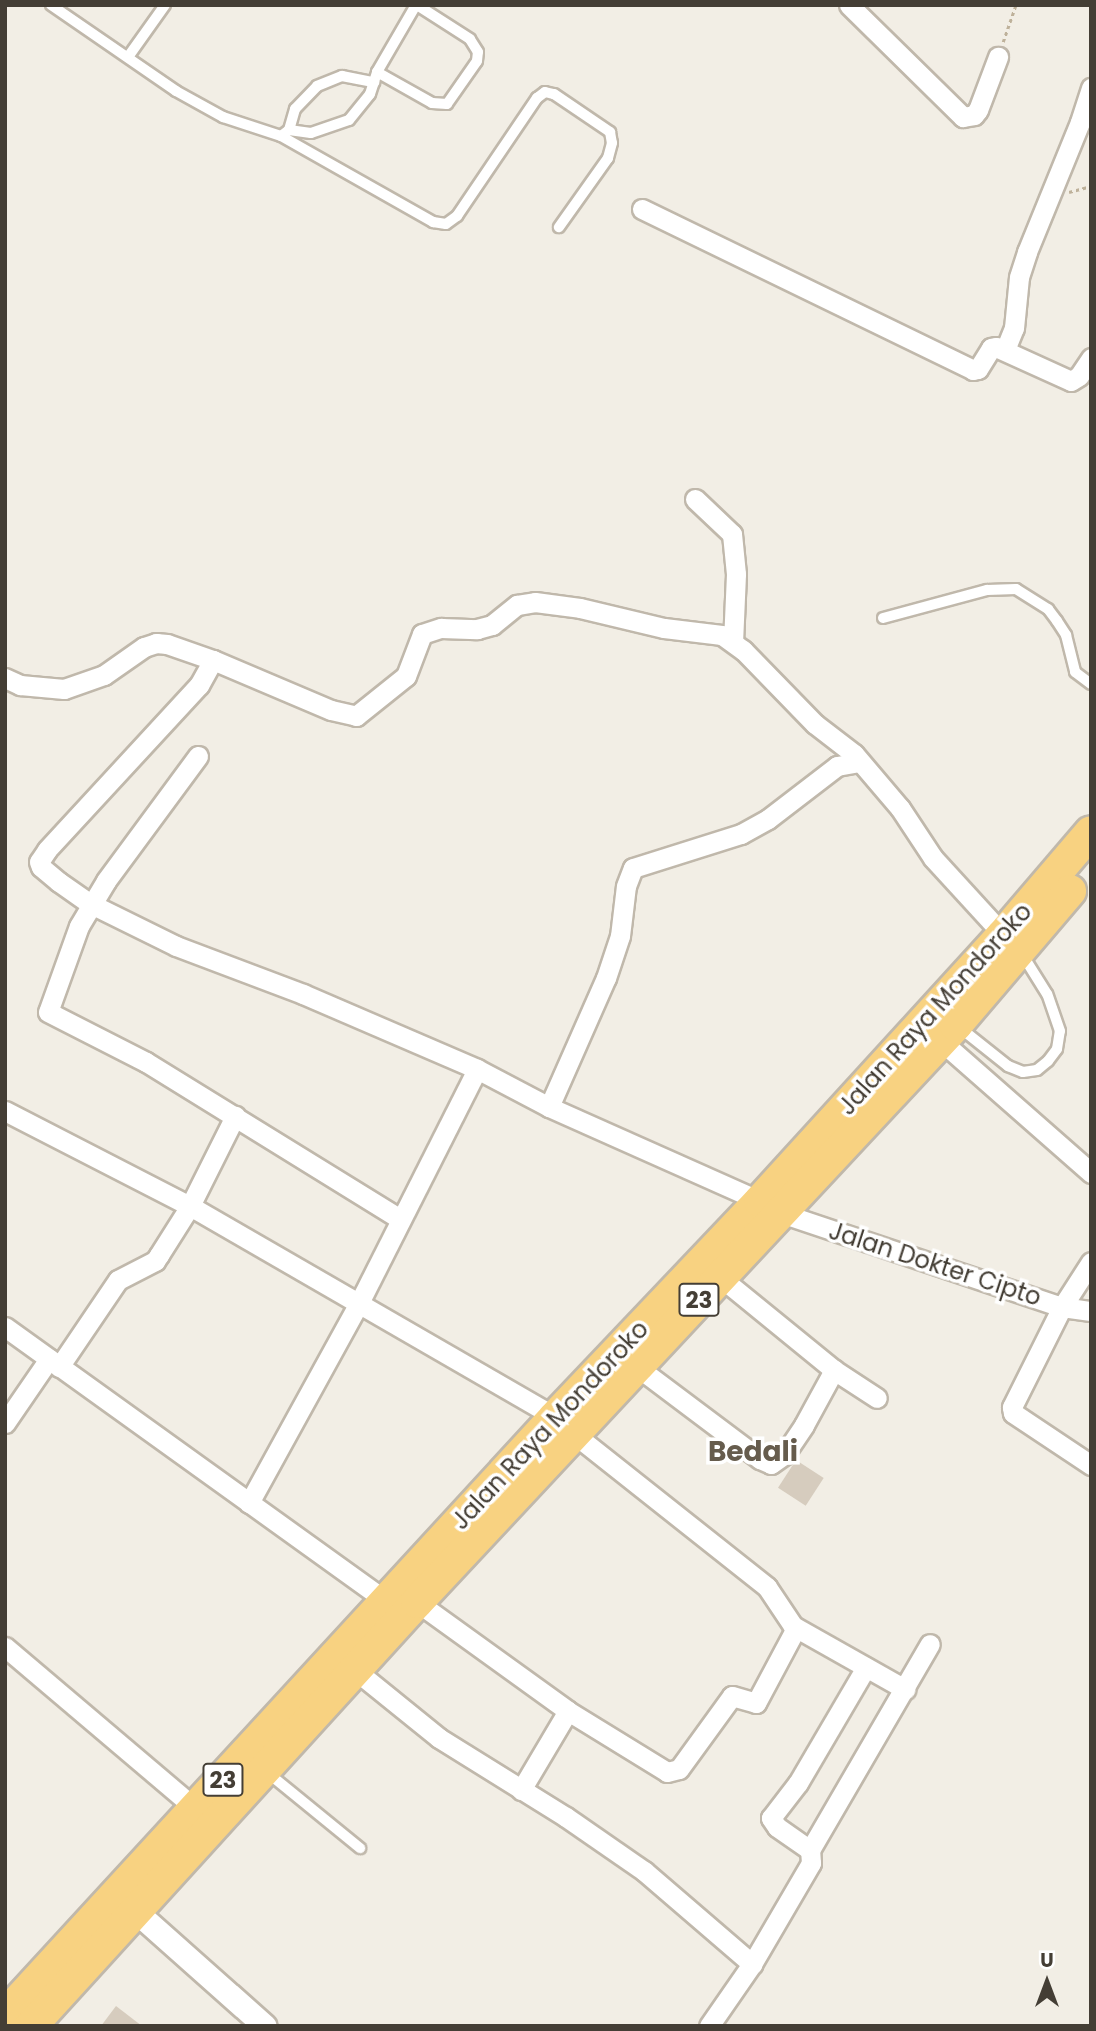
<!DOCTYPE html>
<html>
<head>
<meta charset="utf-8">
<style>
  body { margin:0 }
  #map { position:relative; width:1096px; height:2031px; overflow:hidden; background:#f2eee5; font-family:Poppins,sans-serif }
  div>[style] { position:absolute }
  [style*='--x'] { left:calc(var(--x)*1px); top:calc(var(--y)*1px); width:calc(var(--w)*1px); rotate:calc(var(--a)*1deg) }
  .building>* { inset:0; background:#d6ccbe; transform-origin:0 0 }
  .path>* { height:2.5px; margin-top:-1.25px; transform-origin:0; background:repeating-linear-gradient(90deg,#beb19a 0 3.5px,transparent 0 7px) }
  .roads { filter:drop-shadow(2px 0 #c0b8ab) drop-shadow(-2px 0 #c0b8ab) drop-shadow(0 2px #c0b8ab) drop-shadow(0 -2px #c0b8ab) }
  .service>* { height:10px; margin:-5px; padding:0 5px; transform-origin:5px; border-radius:5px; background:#fff }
  .minor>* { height:19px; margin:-9.5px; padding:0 9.5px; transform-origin:9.5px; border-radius:9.5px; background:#fff }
  .tertiary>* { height:23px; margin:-11.5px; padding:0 11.5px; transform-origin:11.5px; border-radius:11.5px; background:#fff }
  .trunk>* { height:32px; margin:-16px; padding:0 16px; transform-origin:16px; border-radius:16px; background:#f8d281 }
  span { translate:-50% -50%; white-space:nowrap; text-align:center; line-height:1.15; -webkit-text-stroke:7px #fff; paint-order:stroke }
  .shield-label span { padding:2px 5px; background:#fff; border:2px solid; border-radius:5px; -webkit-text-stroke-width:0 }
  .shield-label { font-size:23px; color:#443e35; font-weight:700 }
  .street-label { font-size:24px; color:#443e35 }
  .quarter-label { font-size:28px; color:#665c4d; font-weight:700 }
  .frame { position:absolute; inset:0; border:7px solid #443e35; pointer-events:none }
  .north { position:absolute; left:1012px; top:1947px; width:70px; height:70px; -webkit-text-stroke:5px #fff; paint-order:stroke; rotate:0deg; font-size:19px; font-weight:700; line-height:28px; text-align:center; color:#443e35 }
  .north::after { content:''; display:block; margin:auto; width:24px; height:32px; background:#443e35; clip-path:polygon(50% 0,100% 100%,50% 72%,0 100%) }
</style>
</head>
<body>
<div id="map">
  <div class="building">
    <div style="left:796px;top:1460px;width:33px;height:33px;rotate:33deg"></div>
    <div style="clip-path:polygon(116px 2006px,142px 2026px,101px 2026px)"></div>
  </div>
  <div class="path">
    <div style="--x:1003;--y:42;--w:39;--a:-71"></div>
    <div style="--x:1069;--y:192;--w:23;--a:-15"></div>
  </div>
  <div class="roads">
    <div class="service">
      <div style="--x:51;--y:5;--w:152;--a:34.5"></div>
      <div style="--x:176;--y:91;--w:54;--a:29"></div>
      <div style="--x:223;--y:117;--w:61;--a:18.1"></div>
      <div style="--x:281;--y:136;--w:10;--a:-37"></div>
      <div style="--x:289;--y:130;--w:22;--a:8"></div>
      <div style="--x:311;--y:133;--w:40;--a:-18.9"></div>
      <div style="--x:349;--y:120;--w:33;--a:-51"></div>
      <div style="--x:370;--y:94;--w:23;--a:-72"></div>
      <div style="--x:377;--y:72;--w:78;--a:-59.8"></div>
      <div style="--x:128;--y:57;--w:64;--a:-54.6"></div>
      <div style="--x:377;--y:72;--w:63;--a:29.4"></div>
      <div style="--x:432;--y:103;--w:15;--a:4"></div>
      <div style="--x:447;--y:104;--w:52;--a:-55.1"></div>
      <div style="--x:477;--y:61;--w:9;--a:-84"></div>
      <div style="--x:478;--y:52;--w:15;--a:-122"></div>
      <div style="--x:470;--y:39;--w:63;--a:-147.3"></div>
      <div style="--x:289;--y:130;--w:22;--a:-74"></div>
      <div style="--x:295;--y:109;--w:32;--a:-46"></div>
      <div style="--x:317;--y:86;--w:27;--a:-22"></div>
      <div style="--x:342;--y:76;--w:33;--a:11"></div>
      <div style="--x:281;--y:136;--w:175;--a:29.5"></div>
      <div style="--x:433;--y:222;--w:13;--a:9"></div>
      <div style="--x:446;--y:224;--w:14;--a:-36"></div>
      <div style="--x:457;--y:216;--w:143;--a:-55.9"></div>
      <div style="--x:537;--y:98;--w:10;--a:-37"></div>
      <div style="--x:545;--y:92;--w:9;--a:13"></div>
      <div style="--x:554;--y:94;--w:68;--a:34.2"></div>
      <div style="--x:610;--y:132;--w:11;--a:80"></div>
      <div style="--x:612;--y:143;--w:16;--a:105"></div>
      <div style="--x:608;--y:158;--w:85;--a:125.4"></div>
      <div style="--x:883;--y:618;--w:108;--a:-15.1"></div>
      <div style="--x:987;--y:590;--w:29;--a:-2"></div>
      <div style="--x:1016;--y:589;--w:38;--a:32"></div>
      <div style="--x:1048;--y:609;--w:15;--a:53"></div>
      <div style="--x:1057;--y:621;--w:17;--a:57"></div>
      <div style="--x:1066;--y:635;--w:38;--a:76"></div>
      <div style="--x:1075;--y:672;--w:20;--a:37"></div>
      <div style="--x:959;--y:1027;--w:63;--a:38.5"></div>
      <div style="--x:1008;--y:1066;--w:16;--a:22"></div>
      <div style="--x:1023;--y:1072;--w:14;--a:-8"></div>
      <div style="--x:1037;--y:1070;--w:14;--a:-39"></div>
      <div style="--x:1048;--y:1061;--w:15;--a:-53"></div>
      <div style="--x:1057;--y:1049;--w:18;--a:-81"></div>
      <div style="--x:1060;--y:1031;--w:39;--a:-109"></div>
      <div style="--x:1047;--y:994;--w:47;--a:-122"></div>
      <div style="--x:268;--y:1773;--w:119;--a:39.2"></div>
    </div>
    <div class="minor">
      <div style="--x:849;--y:5;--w:160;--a:44.5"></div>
      <div style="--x:963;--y:117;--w:11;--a:-10"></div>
      <div style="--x:974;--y:115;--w:6;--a:-51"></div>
      <div style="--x:978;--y:110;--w:57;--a:-69.3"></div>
      <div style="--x:642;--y:209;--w:368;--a:25.9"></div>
      <div style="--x:973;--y:370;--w:5;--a:-11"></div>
      <div style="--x:978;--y:369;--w:25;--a:-58"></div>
      <div style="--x:991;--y:348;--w:5;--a:-11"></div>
      <div style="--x:996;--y:347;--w:82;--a:24.4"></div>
      <div style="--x:1071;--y:381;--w:9;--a:-32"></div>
      <div style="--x:1079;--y:376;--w:22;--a:-56"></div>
      <div style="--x:1005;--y:350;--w:24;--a:-68"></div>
      <div style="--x:1014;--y:328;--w:51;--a:-84.4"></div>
      <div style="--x:1019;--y:277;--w:26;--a:-72"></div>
      <div style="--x:1027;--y:252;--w:140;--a:-67.8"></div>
      <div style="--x:1080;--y:122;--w:36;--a:-72"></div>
      <div style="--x:695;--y:499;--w:51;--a:43.4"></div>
      <div style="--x:732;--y:534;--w:40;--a:84.3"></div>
      <div style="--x:736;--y:574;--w:68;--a:92.5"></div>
      <div style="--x:213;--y:660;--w:128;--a:23"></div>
      <div style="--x:331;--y:710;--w:26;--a:13"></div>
      <div style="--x:356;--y:716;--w:64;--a:-38.7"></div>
      <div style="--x:406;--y:676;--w:45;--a:-69.1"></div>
      <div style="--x:422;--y:634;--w:20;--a:-18"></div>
      <div style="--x:441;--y:628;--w:36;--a:2"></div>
      <div style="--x:477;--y:629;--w:16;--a:-15"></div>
      <div style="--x:492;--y:625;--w:32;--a:-39"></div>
      <div style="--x:517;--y:605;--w:18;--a:-9"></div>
      <div style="--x:535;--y:602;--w:45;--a:7.6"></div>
      <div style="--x:580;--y:608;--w:86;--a:13.4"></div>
      <div style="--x:664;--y:628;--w:58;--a:6.9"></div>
      <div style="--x:722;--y:635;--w:26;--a:36"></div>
      <div style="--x:743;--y:650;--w:103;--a:45.8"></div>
      <div style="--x:815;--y:724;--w:49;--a:37.6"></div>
      <div style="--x:854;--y:754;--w:71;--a:49.6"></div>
      <div style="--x:900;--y:808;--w:60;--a:56.6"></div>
      <div style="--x:933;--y:858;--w:113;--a:47.5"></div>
      <div style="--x:5;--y:678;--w:17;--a:25"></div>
      <div style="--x:20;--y:685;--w:44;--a:5.2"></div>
      <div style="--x:64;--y:689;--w:42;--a:-19.3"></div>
      <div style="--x:104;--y:675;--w:49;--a:-35"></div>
      <div style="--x:144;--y:647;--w:13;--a:-18"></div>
      <div style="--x:156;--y:643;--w:11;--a:5"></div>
      <div style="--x:167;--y:644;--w:49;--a:19.2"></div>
      <div style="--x:213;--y:660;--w:29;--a:119"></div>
      <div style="--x:199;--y:685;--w:224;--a:132.7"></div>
      <div style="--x:47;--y:850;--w:14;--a:124"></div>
      <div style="--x:39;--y:862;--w:5;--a:68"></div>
      <div style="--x:41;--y:867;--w:23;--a:40"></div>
      <div style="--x:59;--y:882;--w:39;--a:35"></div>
      <div style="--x:91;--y:904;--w:95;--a:26.3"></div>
      <div style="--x:176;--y:946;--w:136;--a:20.7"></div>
      <div style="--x:303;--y:994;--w:189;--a:23.3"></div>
      <div style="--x:477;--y:1069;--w:81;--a:27.8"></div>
      <div style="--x:549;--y:1107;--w:231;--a:24"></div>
      <div style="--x:198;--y:756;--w:155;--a:126.4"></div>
      <div style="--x:106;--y:881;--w:52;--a:121"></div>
      <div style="--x:79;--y:926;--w:91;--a:109.8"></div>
      <div style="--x:48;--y:1012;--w:110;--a:27"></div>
      <div style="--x:146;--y:1062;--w:299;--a:31.7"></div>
      <div style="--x:941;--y:1041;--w:200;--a:41.3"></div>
      <div style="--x:549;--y:1107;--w:141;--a:-66.2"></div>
      <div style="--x:606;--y:978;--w:44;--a:-71.6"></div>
      <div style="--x:620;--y:936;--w:50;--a:-83.2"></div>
      <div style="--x:626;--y:886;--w:19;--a:-69"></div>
      <div style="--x:633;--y:868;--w:113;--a:-17.5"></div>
      <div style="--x:741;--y:834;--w:31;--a:-29"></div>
      <div style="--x:768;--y:819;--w:87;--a:-37.5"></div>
      <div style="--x:837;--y:766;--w:23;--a:-10"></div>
      <div style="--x:5;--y:1111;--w:208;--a:27.2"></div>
      <div style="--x:190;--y:1206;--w:422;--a:30"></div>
      <div style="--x:781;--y:1213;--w:296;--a:18.5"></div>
      <div style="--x:1062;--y:1307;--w:29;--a:8"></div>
      <div style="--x:1091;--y:1262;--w:54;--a:122.8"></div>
      <div style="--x:1062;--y:1307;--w:112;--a:116.6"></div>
      <div style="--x:1012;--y:1407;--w:6;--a:81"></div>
      <div style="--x:1013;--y:1413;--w:94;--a:33.7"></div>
      <div style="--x:720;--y:1277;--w:147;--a:39.2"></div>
      <div style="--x:834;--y:1370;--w:51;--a:33.1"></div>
      <div style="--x:5;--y:1327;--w:469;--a:35.7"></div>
      <div style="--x:636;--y:1366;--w:155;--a:36.9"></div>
      <div style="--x:760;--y:1459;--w:12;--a:24"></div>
      <div style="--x:771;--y:1464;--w:16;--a:-35"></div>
      <div style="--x:784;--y:1455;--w:36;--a:-56"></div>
      <div style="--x:804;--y:1425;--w:63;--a:-61.4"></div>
      <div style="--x:59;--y:1367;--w:105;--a:-55.9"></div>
      <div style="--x:118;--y:1280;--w:42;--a:-27.2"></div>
      <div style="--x:155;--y:1261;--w:7;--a:-56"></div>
      <div style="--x:159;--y:1255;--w:58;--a:-57.7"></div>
      <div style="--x:190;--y:1206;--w:101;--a:-63.4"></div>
      <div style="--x:5;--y:1423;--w:78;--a:-55.5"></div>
      <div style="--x:574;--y:1434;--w:246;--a:38.4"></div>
      <div style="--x:767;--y:1587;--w:47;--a:56.3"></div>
      <div style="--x:793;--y:1626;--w:129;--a:29.4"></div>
      <div style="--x:249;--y:1503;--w:228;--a:-61.2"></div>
      <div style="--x:359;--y:1303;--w:262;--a:-63.2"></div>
      <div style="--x:417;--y:1602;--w:186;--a:35.8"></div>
      <div style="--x:568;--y:1711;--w:116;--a:31.6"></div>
      <div style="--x:667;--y:1772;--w:12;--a:-14"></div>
      <div style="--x:679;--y:1769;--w:90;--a:-54"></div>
      <div style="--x:732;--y:1696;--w:25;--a:16"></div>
      <div style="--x:756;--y:1703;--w:85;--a:-61.9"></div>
      <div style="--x:5;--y:1647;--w:250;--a:40.3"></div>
      <div style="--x:355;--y:1670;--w:108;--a:39"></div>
      <div style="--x:439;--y:1738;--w:150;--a:31.9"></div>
      <div style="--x:566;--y:1817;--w:95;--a:34.7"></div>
      <div style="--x:644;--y:1871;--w:143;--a:40.7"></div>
      <div style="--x:521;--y:1790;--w:92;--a:-59.3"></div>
      <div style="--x:810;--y:1850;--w:238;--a:-59.8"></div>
      <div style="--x:709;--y:2026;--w:75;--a:-55.3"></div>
      <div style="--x:752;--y:1964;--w:117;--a:-59.7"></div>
      <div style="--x:811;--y:1863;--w:13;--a:-94"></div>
      <div style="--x:810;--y:1850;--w:40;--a:-145.1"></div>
      <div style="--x:777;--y:1827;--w:11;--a:-124"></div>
      <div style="--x:771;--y:1818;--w:44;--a:-52.4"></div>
      <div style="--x:798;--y:1783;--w:134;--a:-59.6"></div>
    </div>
    <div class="tertiary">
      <div style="--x:124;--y:1901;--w:188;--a:41.6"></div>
    </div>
    <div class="trunk">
      <div style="--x:5;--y:2015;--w:812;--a:-47.39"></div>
      <div style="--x:555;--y:1417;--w:298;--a:-46.5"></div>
      <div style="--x:760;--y:1201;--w:360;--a:-47.6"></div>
      <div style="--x:1003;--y:935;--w:135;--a:-49.5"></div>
      <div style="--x:31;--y:2026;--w:573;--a:-47.69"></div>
      <div style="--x:417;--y:1602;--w:790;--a:-46.95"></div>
      <div style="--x:956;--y:1025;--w:176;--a:-49.6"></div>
    </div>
  </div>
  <div class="shield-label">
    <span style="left:699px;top:1300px">23</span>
    <span style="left:223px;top:1780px">23</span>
  </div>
  <div class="street-label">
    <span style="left:935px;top:1009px;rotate:-48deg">Jalan Raya Mondoroko</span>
    <span style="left:935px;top:1264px;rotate:18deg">Jalan Dokter Cipto</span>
    <span style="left:550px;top:1425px;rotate:-47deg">Jalan Raya Mondoroko</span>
  </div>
  <div class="quarter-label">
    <span style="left:753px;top:1452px">Bedali</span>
  </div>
  <div class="frame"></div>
  <div class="north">U</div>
</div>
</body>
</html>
